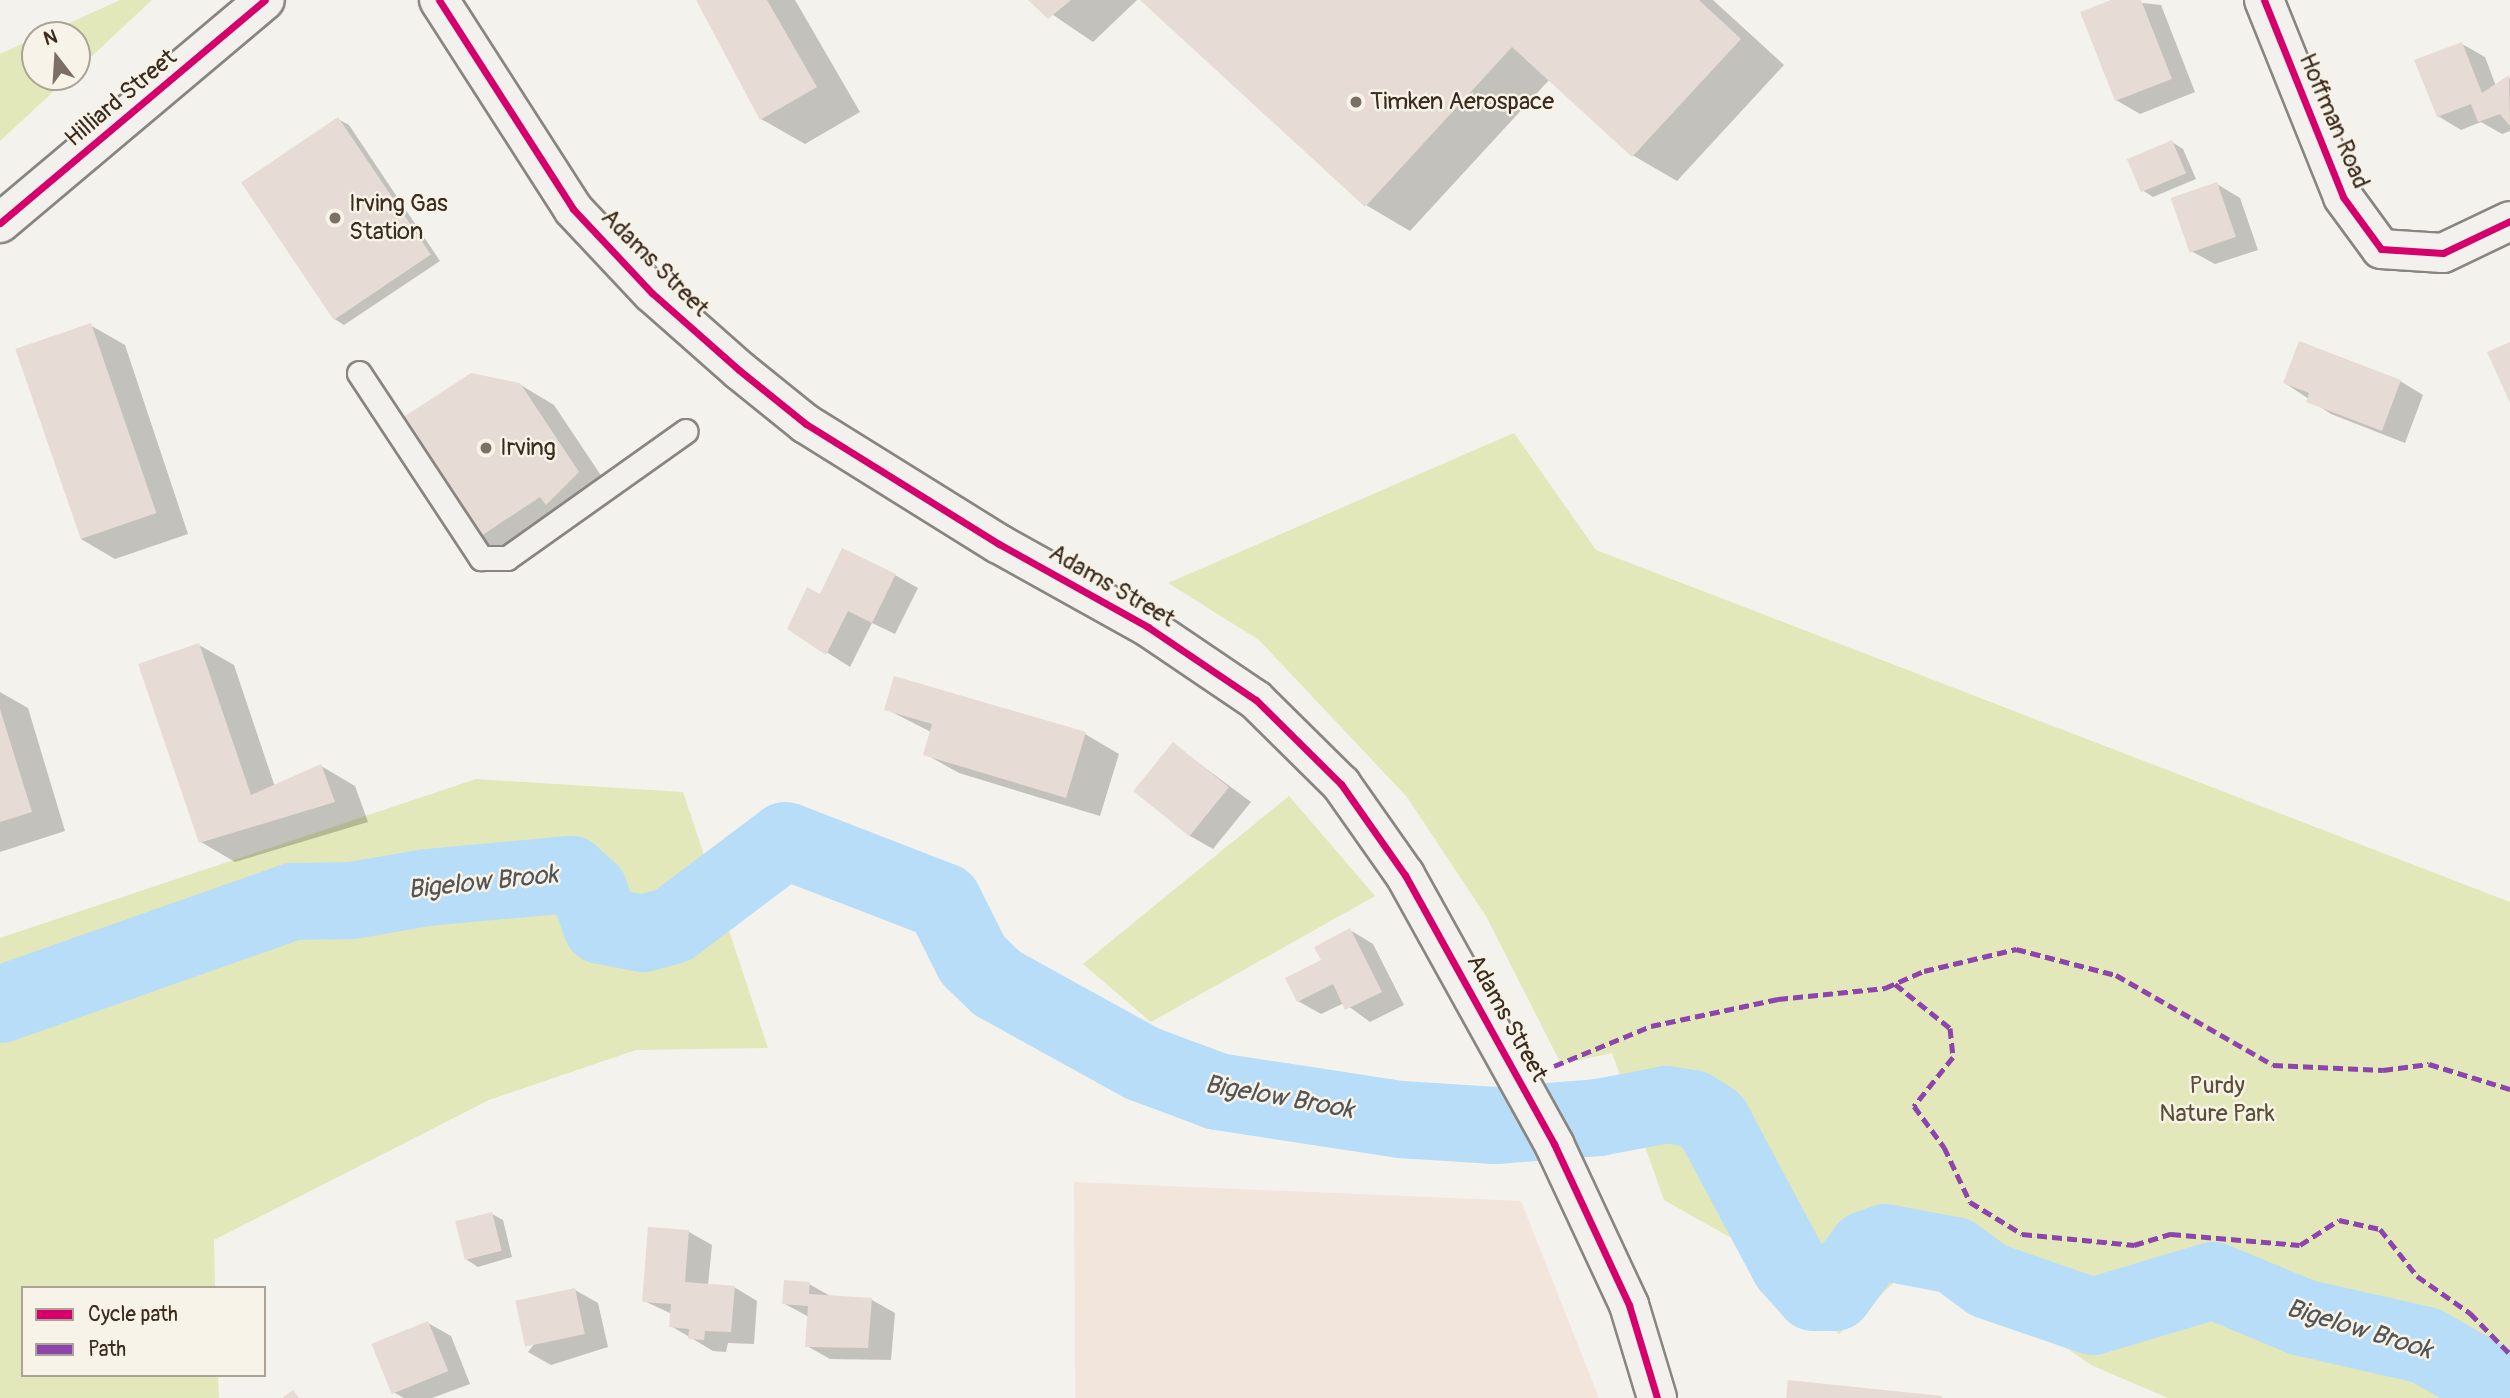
<!DOCTYPE html>
<html>
<head>
<meta charset="utf-8">
<style>
  body { margin:0 }
  #map { position:relative; width:2510px; height:1398px; overflow:hidden; background:#f4f2ec; font-family:Pangolin,sans-serif }
  div>[style] { position:absolute }
  [style*='--x'] { left:calc(var(--x)*1px); top:calc(var(--y)*1px); width:calc(var(--w)*1px); rotate:calc(var(--a)*1deg) }
  .built>* { inset:0; background:#f1e5dc }
  .green>* { inset:0; background:#e2e8ba }
  .shadow>* { inset:0; background:#0003 }
  .river>* { height:77px; margin:-38.5px; padding:0 38.5px; transform-origin:38.5px; border-radius:38.5px; background:#b8ddf8 }
  .building>* { inset:0; background:#e7dbd5; transform-origin:0 0 }
  .roads { filter:drop-shadow(2px 0 #898580) drop-shadow(-2px 0 #898580) drop-shadow(0 2px #898580) drop-shadow(0 -2px #898580) }
  .service>* { height:23px; margin:-11.5px; padding:0 11.5px; transform-origin:11.5px; border-radius:11.5px; background:#f2f1ed }
  .minor>* { height:38px; margin:-19px; padding:0 19px; transform-origin:19px; border-radius:19px; background:#f2f1ed }
  .tertiary>* { height:38px; margin:-19px; padding:0 19px; transform-origin:19px; border-radius:19px; background:#f2f1ed }
  .secondary>* { height:38px; margin:-19px; padding:0 19px; transform-origin:19px; border-radius:19px; background:#f2f1ed }
  .quiet>* { height:5px; margin-top:-2.5px; transform-origin:0; background:repeating-linear-gradient(90deg,#8e44ad 0 10px,transparent 0 15px) }
  .cycleway>* { height:7px; margin:-3.5px; padding:0 3.5px; transform-origin:3.5px; border-radius:3.5px; background:#d6006c }
  .dots>* { width:19px; height:19px; translate:-50% -50%; box-sizing:border-box; border:4px solid #f7f3e8; border-radius:50% }
  span { translate:-50% -50%; white-space:nowrap; text-align:center; line-height:1.15; -webkit-text-stroke:5px #f7f3e8; paint-order:stroke }
  .street-label { font-size:24px; color:#3b2a1e }
  .poi-label { font-size:24px; color:#3b2a1e }
  .left { translate:0 -50%; text-align:left }
  .park-label { font-size:24px; color:#5a4e35 }
  .water-label { font-size:26px; color:#545456; font-style:italic }
  .legend { position:absolute; left:21px; top:1286px; width:245px; height:91px; box-sizing:border-box; background:#f7f3e8; border:2px solid #aca397; margin:0; padding:9px 12px; list-style:none; font-size:21px; color:#3b2a1e }
  .legend li { display:flex; align-items:center; gap:14px; height:35px }
  .legend b { width:35px; border:2px solid #aca397 }
  .north { position:absolute; left:21px; top:21px; width:70px; height:70px; box-sizing:border-box; background:#f7f3e8; border:2px solid #aca397; border-radius:50%; rotate:343deg; font-size:19px; font-weight:700; line-height:28px; text-align:center; color:#3b2a1e }
  .north::after { content:''; display:block; margin:auto; width:24px; height:32px; background:#7c7066; clip-path:polygon(50% 0,100% 100%,50% 72%,0 100%) }
</style>
</head>
<body>
<div id="map">
  <div class="built">
    <div style="clip-path:polygon(1074px 1182px,1521px 1201px,1599px 1398px,1075px 1398px)"></div>
  </div>
  <div class="green">
    <div style="clip-path:polygon(120px 0,152px 0,77px 70px,77px 35px,43px 35px)"></div>
    <div style="clip-path:polygon(35px 38px,35px 77px,69px 77px,0 141px,0 54px)"></div>
    <div style="clip-path:polygon(1514px 433px,1596px 550px,2510px 902px,2510px 1398px,2168px 1398px,2091px 1365px,1974px 1284px,1933px 1246px,1839px 1334px,1740px 1243px,1664px 1200px,1612px 1053px,1561px 1064px,1486px 916px,1407px 797px,1259px 640px,1168px 583px)"></div>
    <div style="clip-path:polygon(476px 779px,683px 792px,768px 1048px,636px 1050px,489px 1100px,214px 1240px,215px 1288px,23px 1288px,23px 1375px,218px 1375px,219px 1398px,0 1398px,0 938px)"></div>
    <div style="clip-path:polygon(1289px 796px,1375px 896px,1151px 1022px,1083px 964px)"></div>
  </div>
  <div class="shadow">
    <div style="clip-path:polygon(698px 0,795px 0,860px 112px,805px 144px,761px 119px)"></div>
    <div style="clip-path:polygon(1031px 0,1137px 0,1093px 42px)"></div>
    <div style="clip-path:polygon(1142px 0,1713px 0,1784px 65px,1677px 181px,1634px 156px,1550px 79px,1410px 231px,1366px 205px)"></div>
    <div style="clip-path:polygon(2116px 0,2161px 5px,2195px 92px,2140px 114px,2116px 100px)"></div>
    <div style="clip-path:polygon(2462px 44px,2485px 57px,2496px 86px,2510px 78px,2510px 131px,2502px 134px,2481px 122px,2461px 130px,2438px 116px)"></div>
    <div style="clip-path:polygon(338px 119px,349px 125px,440px 261px,344px 325px,333px 318px)"></div>
    <div style="clip-path:polygon(2172px 142px,2183px 149px,2196px 179px,2153px 197px,2142px 190px)"></div>
    <div style="clip-path:polygon(2217px 184px,2240px 198px,2258px 250px,2215px 264px,2191px 251px)"></div>
    <div style="clip-path:polygon(90px 325px,125px 345px,188px 534px,115px 559px,81px 539px)"></div>
    <div style="clip-path:polygon(2400px 381px,2423px 395px,2405px 443px,2331px 414px,2285px 383px)"></div>
    <div style="clip-path:polygon(519px 384px,554px 405px,612px 492px,593px 505px,597px 512px,581px 523px,572px 518px,507px 561px,473px 541px)"></div>
    <div style="clip-path:polygon(895px 575px,918px 588px,895px 634px,872px 623px,850px 667px,789px 628px,821px 596px)"></div>
    <div style="clip-path:polygon(199px 645px,234px 665px,275px 787px,321px 766px,355px 786px,368px 822px,235px 862px,201px 842px)"></div>
    <div style="clip-path:polygon(0 692px,28px 708px,65px 831px,0 852px)"></div>
    <div style="clip-path:polygon(886px 709px,1085px 734px,1119px 754px,1100px 816px,959px 773px,925px 754px,931px 732px)"></div>
    <div style="clip-path:polygon(1173px 744px,1251px 802px,1213px 849px,1190px 836px)"></div>
    <div style="clip-path:polygon(1350px 930px,1373px 944px,1404px 1005px,1370px 1022px,1344px 1003px,1321px 1014px,1298px 1001px)"></div>
    <div style="clip-path:polygon(492px 1214px,503px 1220px,512px 1257px,478px 1267px,467px 1260px)"></div>
    <div style="clip-path:polygon(689px 1232px,712px 1245px,708px 1285px,734px 1287px,757px 1301px,754px 1344px,728px 1343px,726px 1352px,713px 1351px,671px 1326px,672px 1314px,644px 1301px)"></div>
    <div style="clip-path:polygon(809px 1284px,832px 1297px,872px 1300px,895px 1313px,891px 1360px,830px 1359px,807px 1346px,809px 1317px,783px 1303px)"></div>
    <div style="clip-path:polygon(575px 1290px,598px 1303px,608px 1347px,551px 1365px,528px 1352px)"></div>
    <div style="clip-path:polygon(428px 1323px,451px 1336px,470px 1384px,432px 1398px,404px 1398px,391px 1391px)"></div>
  </div>
  <div class="river">
    <div style="--x:0;--y:1004;--w:310;--a:-19.4"></div>
    <div style="--x:292;--y:901;--w:59;--a:-1"></div>
    <div style="--x:351;--y:900;--w:76;--a:-9.8"></div>
    <div style="--x:426;--y:887;--w:145;--a:-5.2"></div>
    <div style="--x:570;--y:874;--w:25;--a:42"></div>
    <div style="--x:589;--y:891;--w:36;--a:71"></div>
    <div style="--x:601;--y:925;--w:42;--a:11"></div>
    <div style="--x:642;--y:933;--w:31;--a:-15"></div>
    <div style="--x:672;--y:925;--w:141;--a:-37"></div>
    <div style="--x:785;--y:840;--w:169;--a:21.1"></div>
    <div style="--x:943;--y:901;--w:65;--a:63.4"></div>
    <div style="--x:972;--y:959;--w:35;--a:44"></div>
    <div style="--x:997;--y:983;--w:166;--a:28.9"></div>
    <div style="--x:1142;--y:1063;--w:80;--a:20.5"></div>
    <div style="--x:1217;--y:1091;--w:185;--a:8.7"></div>
    <div style="--x:1400;--y:1119;--w:95;--a:3.6"></div>
    <div style="--x:1495;--y:1125;--w:103;--a:-4.4"></div>
    <div style="--x:1598;--y:1117;--w:69;--a:-10.8"></div>
    <div style="--x:1666;--y:1104;--w:26;--a:9"></div>
    <div style="--x:1692;--y:1108;--w:24;--a:33"></div>
    <div style="--x:1712;--y:1121;--w:163;--a:61.9"></div>
    <div style="--x:1789;--y:1265;--w:36;--a:48"></div>
    <div style="--x:1813;--y:1292;--w:21;--a:0"></div>
    <div style="--x:1834;--y:1292;--w:54;--a:-53.3"></div>
    <div style="--x:1866;--y:1249;--w:20;--a:-20"></div>
    <div style="--x:1885;--y:1242;--w:70;--a:10.7"></div>
    <div style="--x:1954;--y:1255;--w:42;--a:36.3"></div>
    <div style="--x:1988;--y:1280;--w:110;--a:19.1"></div>
    <div style="--x:2092;--y:1316;--w:126;--a:-16.6"></div>
    <div style="--x:2213;--y:1280;--w:96;--a:22.6"></div>
    <div style="--x:2302;--y:1317;--w:126;--a:12.8"></div>
    <div style="--x:2425;--y:1345;--w:98;--a:29.5"></div>
  </div>
  <div class="building">
    <div style="clip-path:polygon(696px 0,767px 0,817px 87px,760px 120px)"></div>
    <div style="clip-path:polygon(1028px 0,1071px 0,1048px 19px)"></div>
    <div style="clip-path:polygon(1140px 0,1699px 0,1741px 39px,1632px 157px,1512px 47px,1365px 207px)"></div>
    <div style="clip-path:polygon(2111px 0,2141px 0,2172px 79px,2115px 101px,2080px 12px)"></div>
    <div style="clip-path:polygon(2462px 42px,2482px 93px,2509px 75px,2510px 126px,2500px 114px,2478px 122px,2471px 104px,2437px 117px,2414px 60px)"></div>
    <div style="left:338px;top:117px;width:166px;height:117px;rotate:56deg"></div>
    <div style="left:2172px;top:140px;width:36px;height:49px;rotate:67deg"></div>
    <div style="left:2217px;top:182px;width:58px;height:49px;rotate:71deg"></div>
    <div style="left:91px;top:323px;width:201px;height:80px;rotate:71deg"></div>
    <div style="clip-path:polygon(2299px 341px,2401px 380px,2382px 431px,2306px 402px,2309px 393px,2283px 383px)"></div>
    <div style="clip-path:polygon(2510px 342px,2510px 403px,2487px 352px)"></div>
    <div style="clip-path:polygon(471px 373px,520px 383px,579px 472px,546px 505px,540px 497px,472px 542px,393px 424px)"></div>
    <div style="clip-path:polygon(842px 548px,896px 574px,872px 623px,848px 611px,826px 655px,787px 629px,807px 587px,820px 594px)"></div>
    <div style="clip-path:polygon(199px 643px,251px 795px,321px 764px,335px 802px,199px 843px,138px 664px)"></div>
    <div style="clip-path:polygon(894px 676px,1086px 732px,1066px 798px,923px 755px,932px 724px,884px 710px)"></div>
    <div style="clip-path:polygon(0 709px,32px 812px,0 822px)"></div>
    <div style="left:1173px;top:742px;width:72px;height:63px;rotate:39deg"></div>
    <div style="clip-path:polygon(1350px 928px,1382px 992px,1345px 1010px,1333px 984px,1297px 1002px,1285px 978px,1321px 960px,1314px 947px)"></div>
    <div style="left:492px;top:1212px;width:40px;height:38px;rotate:76deg"></div>
    <div style="clip-path:polygon(648px 1227px,689px 1230px,685px 1282px,735px 1286px,731px 1332px,705px 1331px,704px 1340px,688px 1339px,689px 1329px,669px 1327px,671px 1304px,642px 1302px)"></div>
    <div style="clip-path:polygon(784px 1280px,810px 1282px,809px 1294px,872px 1298px,868px 1348px,805px 1347px,808px 1306px,782px 1304px)"></div>
    <div style="left:575px;top:1288px;width:47px;height:61px;rotate:78deg"></div>
    <div style="left:428px;top:1321px;width:54px;height:61px;rotate:68deg"></div>
    <div style="clip-path:polygon(1788px 1380px,1942px 1396px,1942px 1398px,1786px 1398px)"></div>
    <div style="clip-path:polygon(293px 1390px,299px 1398px,282px 1398px)"></div>
  </div>
  <div class="roads">
    <div class="service">
      <div style="--x:359;--y:373;--w:222;--a:56.6"></div>
      <div style="--x:481;--y:558;--w:26;--a:0"></div>
      <div style="--x:507;--y:558;--w:219;--a:-35.4"></div>
    </div>
    <div class="minor">
      <div style="--x:2264;--y:0;--w:212;--a:68.1"></div>
      <div style="--x:2343;--y:197;--w:64;--a:53.8"></div>
      <div style="--x:2381;--y:249;--w:62;--a:3.7"></div>
      <div style="--x:2443;--y:253;--w:74;--a:-25.5"></div>
    </div>
    <div class="tertiary">
      <div style="--x:0;--y:223;--w:346;--a:-40.1"></div>
    </div>
    <div class="secondary">
      <div style="--x:439;--y:0;--w:248;--a:57.3"></div>
      <div style="--x:573;--y:209;--w:115;--a:46.8"></div>
      <div style="--x:652;--y:293;--w:116;--a:41.5"></div>
      <div style="--x:739;--y:370;--w:86;--a:38.9"></div>
      <div style="--x:806;--y:424;--w:227;--a:31.9"></div>
      <div style="--x:999;--y:544;--w:171;--a:29.1"></div>
      <div style="--x:1148;--y:627;--w:130;--a:34.1"></div>
      <div style="--x:1256;--y:700;--w:120;--a:44.7"></div>
      <div style="--x:1341;--y:784;--w:111;--a:54.9"></div>
      <div style="--x:1405;--y:875;--w:308;--a:61"></div>
      <div style="--x:1554;--y:1144;--w:178;--a:65"></div>
      <div style="--x:1629;--y:1305;--w:97;--a:73.2"></div>
    </div>
  </div>
  <div class="quiet">
    <div style="--x:1895;--y:984;--w:70;--a:38.7"></div>
    <div style="--x:1950;--y:1028;--w:29;--a:84"></div>
    <div style="--x:1953;--y:1057;--w:63;--a:128.5"></div>
    <div style="--x:1914;--y:1106;--w:51;--a:53.8"></div>
    <div style="--x:1944;--y:1147;--w:61;--a:64.7"></div>
    <div style="--x:1970;--y:1202;--w:61;--a:31.6"></div>
    <div style="--x:2022;--y:1234;--w:113;--a:5.6"></div>
    <div style="--x:2134;--y:1245;--w:39;--a:-17"></div>
    <div style="--x:2171;--y:1234;--w:129;--a:4.9"></div>
    <div style="--x:2300;--y:1245;--w:46;--a:-32.7"></div>
    <div style="--x:2339;--y:1220;--w:42;--a:12.4"></div>
    <div style="--x:2380;--y:1229;--w:60;--a:51.8"></div>
    <div style="--x:2417;--y:1276;--w:65;--a:34.9"></div>
    <div style="--x:2470;--y:1313;--w:57;--a:45.7"></div>
    <div style="--x:1554;--y:1066;--w:105;--a:-22.4"></div>
    <div style="--x:1651;--y:1026;--w:130;--a:-12"></div>
    <div style="--x:1778;--y:999;--w:108;--a:-5.9"></div>
    <div style="--x:1885;--y:988;--w:43;--a:-23.6"></div>
    <div style="--x:1924;--y:971;--w:95;--a:-13.4"></div>
    <div style="--x:2016;--y:949;--w:103;--a:14.6"></div>
    <div style="--x:2116;--y:975;--w:181;--a:29.8"></div>
    <div style="--x:2273;--y:1065;--w:110;--a:2.6"></div>
    <div style="--x:2383;--y:1070;--w:46;--a:-7.4"></div>
    <div style="--x:2429;--y:1064;--w:85;--a:17.2"></div>
  </div>
  <div class="cycleway">
    <div style="--x:439;--y:0;--w:248;--a:57.3"></div>
    <div style="--x:573;--y:209;--w:115;--a:46.8"></div>
    <div style="--x:652;--y:293;--w:116;--a:41.5"></div>
    <div style="--x:739;--y:370;--w:86;--a:38.9"></div>
    <div style="--x:806;--y:424;--w:227;--a:31.9"></div>
    <div style="--x:999;--y:544;--w:171;--a:29.1"></div>
    <div style="--x:1148;--y:627;--w:130;--a:34.1"></div>
    <div style="--x:1256;--y:700;--w:120;--a:44.7"></div>
    <div style="--x:1341;--y:784;--w:111;--a:54.9"></div>
    <div style="--x:1405;--y:875;--w:308;--a:61"></div>
    <div style="--x:1554;--y:1144;--w:178;--a:65"></div>
    <div style="--x:1629;--y:1305;--w:97;--a:73.2"></div>
    <div style="--x:2264;--y:0;--w:212;--a:68.1"></div>
    <div style="--x:2343;--y:197;--w:64;--a:53.8"></div>
    <div style="--x:2381;--y:249;--w:62;--a:3.7"></div>
    <div style="--x:2443;--y:253;--w:74;--a:-25.5"></div>
    <div style="--x:0;--y:223;--w:346;--a:-40.1"></div>
  </div>
  <div class="dots">
    <div style="left:1356px;top:102px;background:#7c7066"></div>
    <div style="left:335px;top:218px;background:#7c7066"></div>
    <div style="left:486px;top:448px;background:#7c7066"></div>
  </div>
  <div class="street-label">
    <span style="left:121px;top:98px;rotate:-40deg">Hilliard Street</span>
    <span style="left:2334px;top:121px;rotate:67deg">Hoffman Road</span>
    <span style="left:655px;top:263px;rotate:45deg">Adams Street</span>
    <span style="left:1112px;top:586px;rotate:30deg">Adams Street</span>
    <span style="left:1507px;top:1018px;rotate:61deg">Adams Street</span>
  </div>
  <div class="poi-label">
    <span class="left" style="left:1370px;top:102px">Timken Aerospace</span>
    <span class="left" style="left:349px;top:218px">Irving Gas<br>Station</span>
    <span class="left" style="left:500px;top:448px">Irving</span>
  </div>
  <div class="park-label">
    <span style="left:2217px;top:1100px">Purdy<br>Nature Park</span>
  </div>
  <div class="water-label">
    <span style="left:483px;top:883px;rotate:-6deg">Bigelow Brook</span>
    <span style="left:1279px;top:1098px;rotate:10deg">Bigelow Brook</span>
    <span style="left:2359px;top:1330px;rotate:17deg">Bigelow Brook</span>
  </div>
  <ul class="legend">
  <li><b style="height:9px;background:#d6006c"></b>Cycle path</li>
  <li><b style="height:9px;background:#8e44ad"></b>Path</li>
  </ul>
  <div class="north">N</div>
</div>
</body>
</html>
